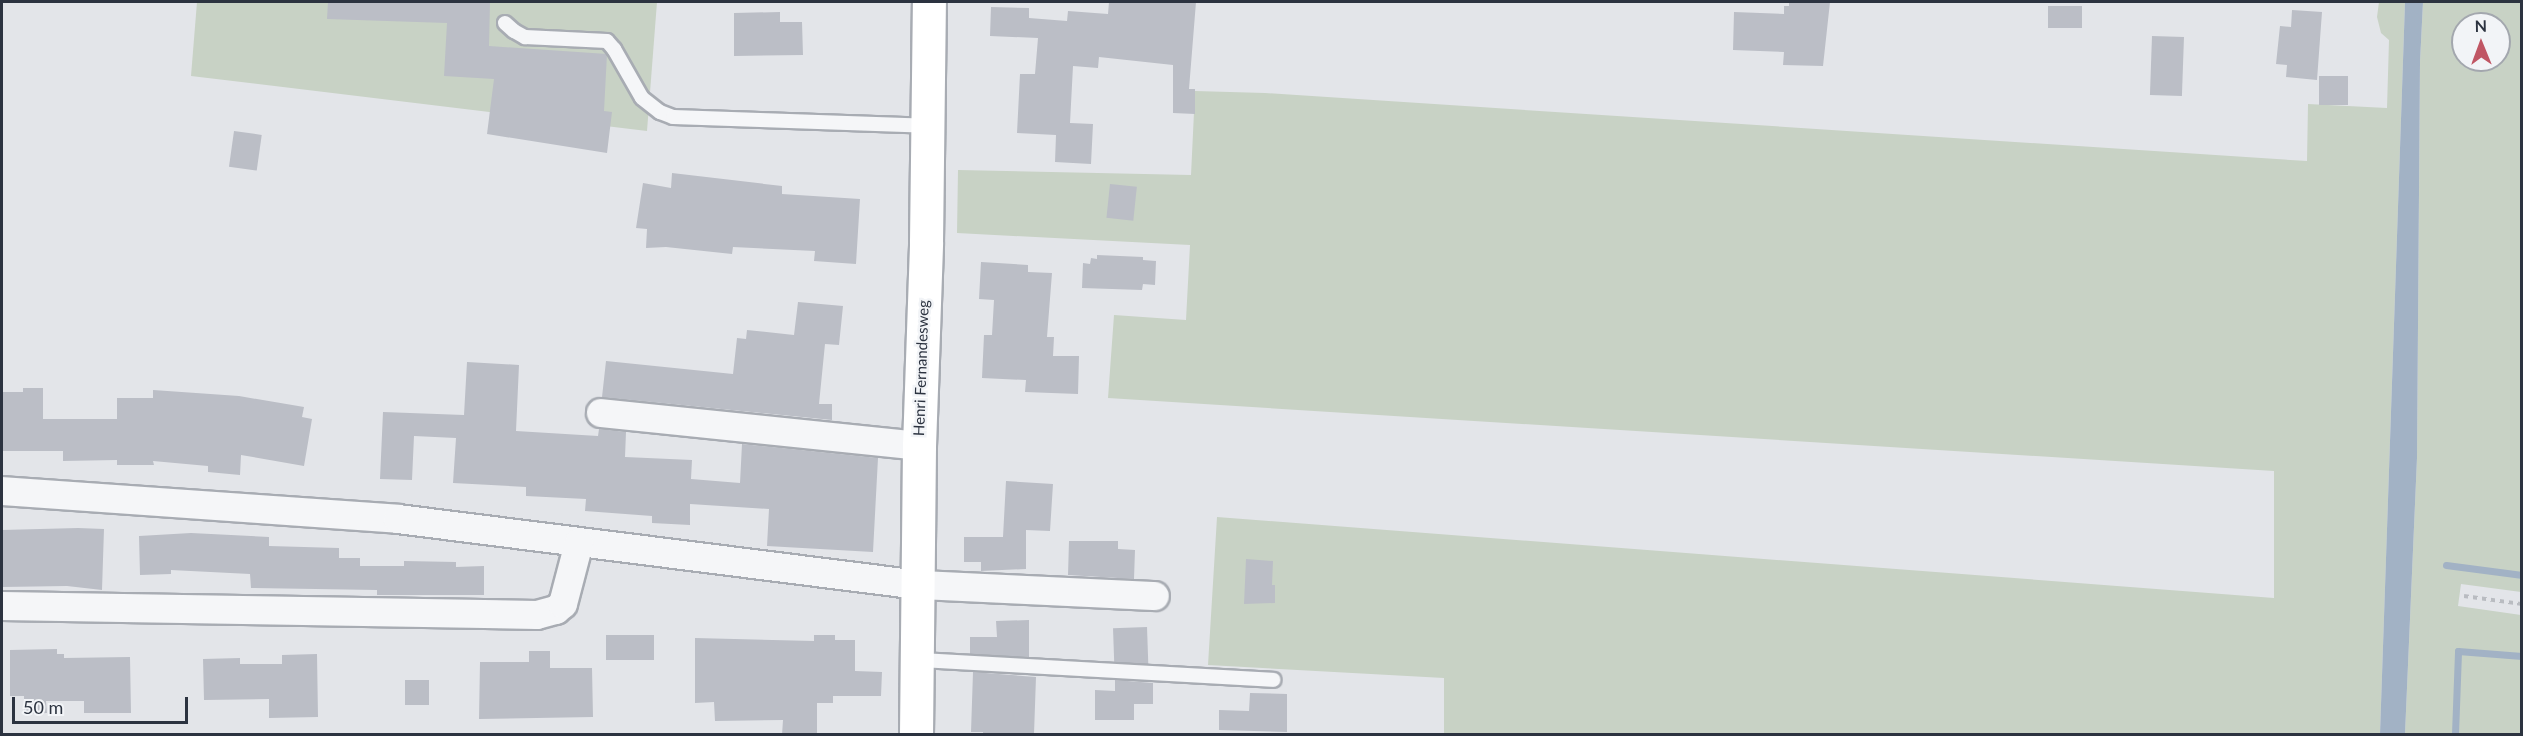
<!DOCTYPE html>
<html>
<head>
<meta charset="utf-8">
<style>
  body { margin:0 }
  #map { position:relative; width:2523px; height:736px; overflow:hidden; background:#e3e5e9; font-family:Lato,sans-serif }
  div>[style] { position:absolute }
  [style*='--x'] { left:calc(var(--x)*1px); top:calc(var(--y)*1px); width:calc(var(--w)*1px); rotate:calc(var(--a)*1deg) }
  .green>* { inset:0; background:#c8d2c5 }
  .water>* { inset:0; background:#a2b2c5 }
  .stream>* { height:7px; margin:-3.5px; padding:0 3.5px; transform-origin:3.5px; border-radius:3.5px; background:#a2b2c5 }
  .building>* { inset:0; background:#bbbec6; transform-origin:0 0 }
  .path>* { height:4px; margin-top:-2px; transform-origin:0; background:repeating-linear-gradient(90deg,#b9bcc1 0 4.5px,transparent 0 9px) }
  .roads { filter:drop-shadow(2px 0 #a8acb3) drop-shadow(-2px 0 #a8acb3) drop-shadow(0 2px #a8acb3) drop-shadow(0 -2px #a8acb3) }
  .lane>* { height:14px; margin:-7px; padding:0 7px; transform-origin:7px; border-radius:7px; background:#f5f6f8 }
  .street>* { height:28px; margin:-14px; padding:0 14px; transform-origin:14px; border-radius:14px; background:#f5f6f8 }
  .secondary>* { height:33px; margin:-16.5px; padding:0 16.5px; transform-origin:16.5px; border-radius:16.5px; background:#fff }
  span { translate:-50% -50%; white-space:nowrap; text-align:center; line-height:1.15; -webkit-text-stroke:5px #f2f4f7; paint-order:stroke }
  .street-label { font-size:15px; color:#2c3340 }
  .frame { position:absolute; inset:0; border:3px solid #2c3340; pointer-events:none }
  .north { position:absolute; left:2451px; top:12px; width:60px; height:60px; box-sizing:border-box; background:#f2f4f7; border:2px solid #a3a7ae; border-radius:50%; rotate:359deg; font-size:16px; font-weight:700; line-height:24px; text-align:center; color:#2c3340 }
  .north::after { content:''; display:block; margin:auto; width:21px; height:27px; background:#c05664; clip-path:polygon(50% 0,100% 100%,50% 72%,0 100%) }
  .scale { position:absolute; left:12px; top:697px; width:176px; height:27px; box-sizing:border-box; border:3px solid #2c3340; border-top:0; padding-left:8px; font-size:18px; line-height:21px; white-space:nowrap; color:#2c3340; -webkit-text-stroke:4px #f2f4f7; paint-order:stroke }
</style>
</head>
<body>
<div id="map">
  <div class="green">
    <div style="clip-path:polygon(197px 2px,657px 2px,647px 131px,191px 76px)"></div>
    <div style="clip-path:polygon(2379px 2px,2405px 2px,2380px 734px,1444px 734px,1444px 678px,1208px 665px,1217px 517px,2274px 598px,2274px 471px,1108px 398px,1114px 315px,1186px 320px,1190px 245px,957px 233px,958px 170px,1191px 175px,1195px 91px,1265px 93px,2307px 161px,2308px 104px,2387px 108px,2389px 40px,2381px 33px,2377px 17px)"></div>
    <div style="clip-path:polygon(evenodd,2423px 2px,2521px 2px,2521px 592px,2461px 584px,2458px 606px,2521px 615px,2521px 734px,2405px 734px,2417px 458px,2420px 62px,2423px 2px,2463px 24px,2499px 24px,2499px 60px,2463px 60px,2463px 24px)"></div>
  </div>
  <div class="water">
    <div style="clip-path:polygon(2405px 2px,2423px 2px,2420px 62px,2417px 458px,2405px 734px,2380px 734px)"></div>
  </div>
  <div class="stream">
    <div style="--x:2446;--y:565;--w:77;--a:7.5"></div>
    <div style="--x:2455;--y:734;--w:83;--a:-87.9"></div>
    <div style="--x:2458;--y:651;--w:64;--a:4.5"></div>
  </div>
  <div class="building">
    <div style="clip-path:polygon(328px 2px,490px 2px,489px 46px,607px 54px,604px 111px,612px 112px,607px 153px,487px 134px,494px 79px,444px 76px,447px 23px,327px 19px)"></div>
    <div style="clip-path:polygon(1109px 2px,1196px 2px,1189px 89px,1195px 89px,1195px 114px,1173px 113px,1173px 65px,1099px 57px,1098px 68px,1073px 66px,1070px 123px,1093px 124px,1091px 164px,1055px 162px,1056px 135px,1017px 133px,1020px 74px,1035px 74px,1038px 38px,990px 36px,991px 7px,1029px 8px,1029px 18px,1067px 21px,1068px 11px,1108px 14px)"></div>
    <div style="clip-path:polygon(1789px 2px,1830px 2px,1823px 66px,1783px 65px,1784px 52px,1733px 50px,1734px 12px,1784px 14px,1784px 6px,1789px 6px)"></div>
    <div style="left:2082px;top:6px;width:22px;height:34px;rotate:90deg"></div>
    <div style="clip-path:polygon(2292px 10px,2322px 12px,2317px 80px,2286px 77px,2287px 65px,2276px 64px,2280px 26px,2291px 27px)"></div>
    <div style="clip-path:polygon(780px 12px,780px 22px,802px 22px,803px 55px,734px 56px,734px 13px)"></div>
    <div style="left:2152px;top:36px;width:32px;height:59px;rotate:2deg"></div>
    <div style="left:2319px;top:76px;width:29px;height:29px"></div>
    <div style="left:234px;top:131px;width:28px;height:36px;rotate:8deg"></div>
    <div style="clip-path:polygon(672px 173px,782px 186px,782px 194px,860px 199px,856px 264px,814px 261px,815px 251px,733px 247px,732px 254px,666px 247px,646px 248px,647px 229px,636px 228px,643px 183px,671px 188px)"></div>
    <div style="left:1110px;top:184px;width:27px;height:34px;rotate:6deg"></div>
    <div style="clip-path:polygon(1097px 255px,1143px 257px,1143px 260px,1156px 261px,1155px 285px,1143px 284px,1142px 290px,1082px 288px,1083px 263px,1090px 264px,1091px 258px,1097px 259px)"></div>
    <div style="clip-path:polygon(981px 262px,1028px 265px,1028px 272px,1052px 273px,1047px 337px,1054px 337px,1053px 356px,1079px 356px,1078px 394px,1025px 392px,1026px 380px,982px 378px,984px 335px,992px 335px,994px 300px,979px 299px)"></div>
    <div style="clip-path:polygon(798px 302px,843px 306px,839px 345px,825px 344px,819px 404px,832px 404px,832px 420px,602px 397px,606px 361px,733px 374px,737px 338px,746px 339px,747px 330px,794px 335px)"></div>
    <div style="clip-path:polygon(467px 362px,519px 365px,516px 431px,598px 436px,599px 429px,626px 432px,625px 457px,692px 460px,691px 479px,740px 483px,742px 444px,878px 458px,873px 552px,767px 546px,769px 509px,690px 504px,690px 525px,652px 523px,652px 516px,585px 511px,586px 499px,526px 496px,526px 487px,453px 483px,456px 438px,414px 436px,412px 480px,380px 479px,383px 412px,464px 415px)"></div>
    <div style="clip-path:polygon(23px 388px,43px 388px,43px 419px,117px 419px,117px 398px,153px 398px,153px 390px,239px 396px,304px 407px,302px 417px,312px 419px,304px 466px,241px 455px,240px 475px,208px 472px,208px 466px,153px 461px,154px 465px,117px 465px,117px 460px,63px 461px,63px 451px,2px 451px,2px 392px,23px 392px)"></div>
    <div style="clip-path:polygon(1006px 481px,1053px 484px,1050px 531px,1026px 530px,1026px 569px,981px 571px,981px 562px,964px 562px,964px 537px,1003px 537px)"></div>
    <div style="clip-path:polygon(78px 528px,104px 529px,102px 590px,67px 586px,2px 587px,2px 530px)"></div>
    <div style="clip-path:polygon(191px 533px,269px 537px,269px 546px,339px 548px,339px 558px,360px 558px,360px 566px,404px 566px,404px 561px,456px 562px,456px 567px,484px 566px,484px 595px,377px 595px,377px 590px,251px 588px,250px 574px,171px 570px,171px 574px,140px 575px,139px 536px)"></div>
    <div style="clip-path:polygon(1069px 541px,1118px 541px,1118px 549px,1135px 550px,1134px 579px,1068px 575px)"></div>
    <div style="clip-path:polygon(1246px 559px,1273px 561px,1272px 585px,1275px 585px,1275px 603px,1244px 604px)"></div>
    <div style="clip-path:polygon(1029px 620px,1029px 657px,970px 654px,970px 637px,997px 637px,996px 621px)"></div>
    <div style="left:1147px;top:627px;width:37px;height:34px;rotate:88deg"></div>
    <div style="left:606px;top:635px;width:48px;height:25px"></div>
    <div style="clip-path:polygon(814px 635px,835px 635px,835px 640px,855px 640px,855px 671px,882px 672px,881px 696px,833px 696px,833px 703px,817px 703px,817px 735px,782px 735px,783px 720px,715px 721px,714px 702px,695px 703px,695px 638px,814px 641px)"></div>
    <div style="clip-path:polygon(57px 649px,57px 654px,64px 654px,64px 658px,130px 657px,131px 713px,84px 713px,84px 701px,46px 701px,47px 713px,24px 714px,24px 696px,10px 696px,10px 650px)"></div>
    <div style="clip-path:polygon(529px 651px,550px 651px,550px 668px,592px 668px,593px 717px,479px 719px,480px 662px,529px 662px)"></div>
    <div style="clip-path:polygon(317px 654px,318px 717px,269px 718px,269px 699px,204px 700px,203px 659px,240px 658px,240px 664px,282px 664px,282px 655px)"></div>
    <div style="clip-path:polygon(973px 672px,1036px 677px,1034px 734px,983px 735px,983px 732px,971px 732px)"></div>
    <div style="left:405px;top:680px;width:24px;height:25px"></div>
    <div style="clip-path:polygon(1115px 680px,1153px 683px,1153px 704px,1134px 704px,1134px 720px,1095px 720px,1095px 690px,1115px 691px)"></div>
    <div style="clip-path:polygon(1250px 693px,1287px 694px,1287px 732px,1219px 730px,1219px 710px,1249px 711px)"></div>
  </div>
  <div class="path">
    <div style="--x:2464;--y:596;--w:59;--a:7.9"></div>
  </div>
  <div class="roads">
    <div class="lane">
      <div style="--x:505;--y:23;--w:12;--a:42"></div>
      <div style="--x:514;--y:31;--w:13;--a:29"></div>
      <div style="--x:525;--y:37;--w:82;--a:2.8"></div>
      <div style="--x:607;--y:41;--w:11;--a:49"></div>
      <div style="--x:614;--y:49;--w:56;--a:60.3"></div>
      <div style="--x:642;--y:98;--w:23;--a:38"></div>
      <div style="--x:660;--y:112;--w:14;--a:21"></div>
      <div style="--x:673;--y:117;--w:254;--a:2"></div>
      <div style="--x:919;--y:660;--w:355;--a:3.2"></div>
    </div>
    <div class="street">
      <div style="--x:601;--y:413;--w:320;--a:5.9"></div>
      <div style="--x:2;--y:491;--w:397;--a:4"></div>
      <div style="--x:398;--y:519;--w:525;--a:7.22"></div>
      <div style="--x:919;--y:585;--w:236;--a:2.7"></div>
      <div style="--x:2;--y:606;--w:535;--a:0.96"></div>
      <div style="--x:537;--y:615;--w:20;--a:-15"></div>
      <div style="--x:556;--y:610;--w:9;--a:-41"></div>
      <div style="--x:563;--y:604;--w:63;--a:-75.3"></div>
    </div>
    <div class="secondary">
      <div style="--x:916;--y:734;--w:288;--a:-89.4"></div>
      <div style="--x:919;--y:446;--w:204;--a:-88"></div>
      <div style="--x:926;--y:242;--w:240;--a:-89.3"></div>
    </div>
  </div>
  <div class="street-label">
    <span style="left:921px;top:368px;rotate:-88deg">Henri Fernandesweg</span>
  </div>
  <div class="frame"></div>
  <div class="north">N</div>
  <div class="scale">50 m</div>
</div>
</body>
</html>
